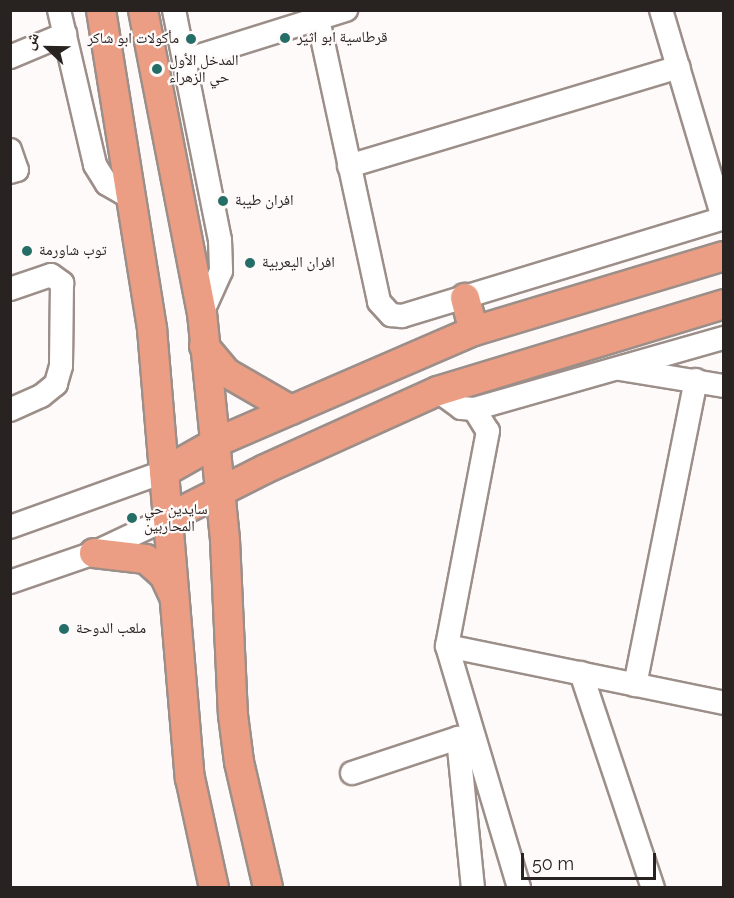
<!DOCTYPE html>
<html>
<head>
<meta charset="utf-8">
<style>
  body { margin:0 }
  #map { position:relative; width:734px; height:898px; overflow:hidden; background:#fefaf9; font-family:Raleway,"Noto Naskh Arabic",sans-serif }
  div>[style] { position:absolute }
  [style*='--x'] { left:calc(var(--x)*1px); top:calc(var(--y)*1px); width:calc(var(--w)*1px); rotate:calc(var(--a)*1deg) }
  .roads { filter:drop-shadow(2px 0 #9c8e89) drop-shadow(-2px 0 #9c8e89) drop-shadow(0 2px #9c8e89) drop-shadow(0 -2px #9c8e89) }
  .minor>* { height:22px; margin:-11px; padding:0 11px; transform-origin:11px; border-radius:11px; background:#fff }
  .major>* { height:28px; margin:-14px; padding:0 14px; transform-origin:14px; border-radius:14px; background:#eb9e83 }
  .dots>* { width:16px; height:16px; translate:-50% -50%; box-sizing:border-box; border:3px solid #fefaf9; border-radius:50% }
  span { translate:-50% -50%; white-space:nowrap; text-align:center; line-height:1.15; -webkit-text-stroke:4.5px #fefaf9; paint-order:stroke }
  .poi-label { font-size:15px; color:#282220 }
  .left { translate:0 -50%; text-align:left }
  .right { translate:-100% -50%; text-align:right }
  .frame { position:absolute; inset:0; border:12px solid #282220; pointer-events:none }
  .north { position:absolute; left:18px; top:18px; width:60px; height:60px; -webkit-text-stroke:4px #fefaf9; paint-order:stroke; rotate:292deg; font-size:16px; font-weight:700; line-height:24px; text-align:center; color:#282220 }
  .north::after { content:''; display:block; margin:auto; width:21px; height:27px; background:#282220; clip-path:polygon(50% 0,100% 100%,50% 72%,0 100%) }
  .scale { position:absolute; left:521px; top:853px; width:135px; height:27px; box-sizing:border-box; border:3px solid #282220; border-top:0; padding-left:8px; font-size:18px; line-height:21px; white-space:nowrap; color:#282220; -webkit-text-stroke:4px #fefaf9; paint-order:stroke }
</style>
</head>
<body>
<div id="map">
  <div class="roads">
    <div class="minor">
      <div style="--x:59;--y:10;--w:159;--a:76.9"></div>
      <div style="--x:95;--y:165;--w:22;--a:58"></div>
      <div style="--x:107;--y:184;--w:30;--a:30"></div>
      <div style="--x:174;--y:10;--w:235;--a:78.7"></div>
      <div style="--x:220;--y:240;--w:31;--a:88"></div>
      <div style="--x:221;--y:271;--w:46;--a:114.3"></div>
      <div style="--x:661;--y:10;--w:217;--a:73.4"></div>
      <div style="--x:318;--y:19;--w:289;--a:77.8"></div>
      <div style="--x:379;--y:302;--w:18;--a:47"></div>
      <div style="--x:391;--y:315;--w:11;--a:5"></div>
      <div style="--x:402;--y:316;--w:337;--a:-16.9"></div>
      <div style="--x:10;--y:57;--w:60;--a:-22.7"></div>
      <div style="--x:186;--y:60;--w:168;--a:-17.4"></div>
      <div style="--x:10;--y:150;--w:21;--a:71"></div>
      <div style="--x:17;--y:170;--w:7;--a:164"></div>
      <div style="--x:349;--y:166;--w:344;--a:-16.7"></div>
      <div style="--x:10;--y:289;--w:43;--a:-18.9"></div>
      <div style="--x:51;--y:275;--w:14;--a:36"></div>
      <div style="--x:62;--y:283;--w:83;--a:90.7"></div>
      <div style="--x:61;--y:366;--w:19;--a:106"></div>
      <div style="--x:56;--y:384;--w:19;--a:141"></div>
      <div style="--x:41;--y:396;--w:34;--a:156"></div>
      <div style="--x:620;--y:369;--w:105;--a:9.3"></div>
      <div style="--x:438;--y:391;--w:29;--a:36"></div>
      <div style="--x:461;--y:408;--w:13;--a:4"></div>
      <div style="--x:474;--y:409;--w:26;--a:58"></div>
      <div style="--x:488;--y:431;--w:219;--a:100.8"></div>
      <div style="--x:447;--y:646;--w:252;--a:73.4"></div>
      <div style="--x:474;--y:409;--w:260;--a:-15.9"></div>
      <div style="--x:10;--y:527;--w:164;--a:-19.7"></div>
      <div style="--x:10;--y:582;--w:89;--a:-19"></div>
      <div style="--x:94;--y:553;--w:84;--a:-25.3"></div>
      <div style="--x:447;--y:646;--w:283;--a:11.6"></div>
      <div style="--x:581;--y:673;--w:227;--a:71.5"></div>
      <div style="--x:635;--y:685;--w:311;--a:-78.7"></div>
      <div style="--x:352;--y:773;--w:112;--a:-18.3"></div>
      <div style="--x:458;--y:738;--w:151;--a:84.3"></div>
    </div>
    <div class="major">
      <div style="--x:101;--y:10;--w:323;--a:80.9"></div>
      <div style="--x:152;--y:329;--w:451;--a:85.2"></div>
      <div style="--x:190;--y:778;--w:113;--a:77.7"></div>
      <div style="--x:143;--y:10;--w:309;--a:79"></div>
      <div style="--x:202;--y:313;--w:228;--a:84.2"></div>
      <div style="--x:225;--y:540;--w:175;--a:87.4"></div>
      <div style="--x:233;--y:715;--w:47;--a:82.7"></div>
      <div style="--x:239;--y:762;--w:129;--a:77"></div>
      <div style="--x:465;--y:298;--w:34;--a:75"></div>
      <div style="--x:204;--y:346;--w:35;--a:50"></div>
      <div style="--x:227;--y:373;--w:74;--a:30"></div>
      <div style="--x:164;--y:472;--w:61;--a:-29.5"></div>
      <div style="--x:217;--y:442;--w:280;--a:-23.4"></div>
      <div style="--x:474;--y:331;--w:261;--a:-16.7"></div>
      <div style="--x:170;--y:517;--w:106;--a:-26.8"></div>
      <div style="--x:265;--y:469;--w:190;--a:-24.3"></div>
      <div style="--x:438;--y:391;--w:299;--a:-16.9"></div>
      <div style="--x:94;--y:553;--w:52;--a:6.6"></div>
      <div style="--x:146;--y:559;--w:24;--a:42"></div>
      <div style="--x:164;--y:575;--w:23;--a:65"></div>
    </div>
  </div>
  <div class="dots">
    <div style="left:285px;top:38px;background:#256e67"></div>
    <div style="left:191px;top:39px;background:#256e67"></div>
    <div style="left:157px;top:69px;background:#256e67"></div>
    <div style="left:223px;top:201px;background:#256e67"></div>
    <div style="left:27px;top:251px;background:#256e67"></div>
    <div style="left:250px;top:263px;background:#256e67"></div>
    <div style="left:132px;top:518px;background:#256e67"></div>
    <div style="left:64px;top:629px;background:#256e67"></div>
  </div>
  <div class="poi-label">
    <span class="left" style="left:297px;top:38px">قرطاسية ابو اثير</span>
    <span class="right" style="left:179px;top:39px">مأكولات ابو شاكر</span>
    <span class="left" style="left:169px;top:69px">المدخل الأول<br>حي الزهراء</span>
    <span class="left" style="left:235px;top:201px">افران طيبة</span>
    <span class="left" style="left:39px;top:251px">توب شاورمة</span>
    <span class="left" style="left:262px;top:263px">افران اليعربية</span>
    <span class="left" style="left:144px;top:518px">سايدين حي<br>المحاربين</span>
    <span class="left" style="left:76px;top:629px">ملعب الدوحة</span>
  </div>
  <div class="frame"></div>
  <div class="north">ش</div>
  <div class="scale">50 m</div>
</div>
</body>
</html>
